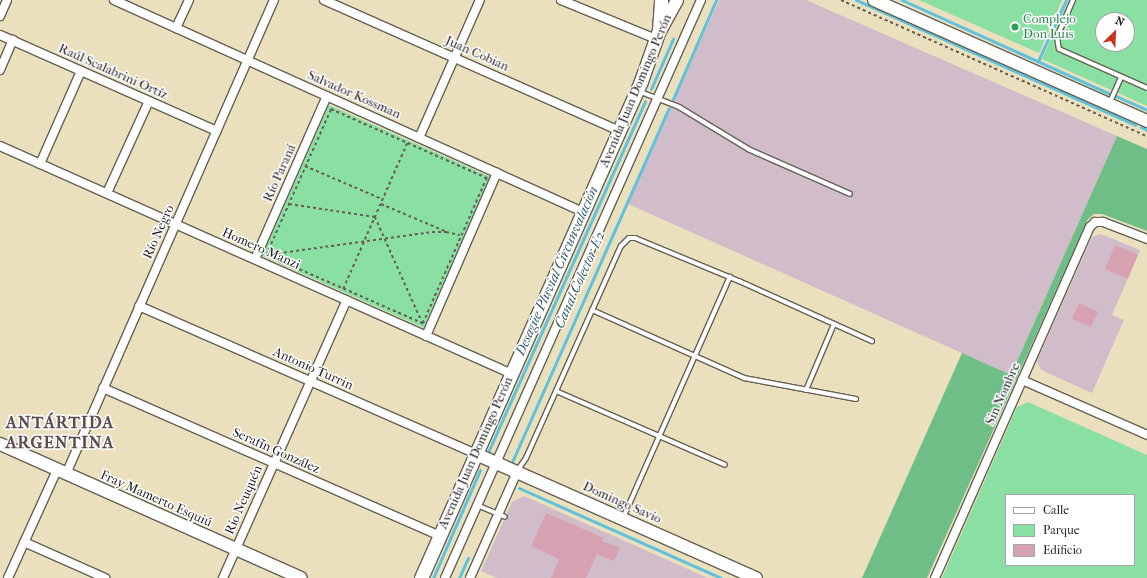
<!DOCTYPE html>
<html>
<head>
<meta charset="utf-8">
<style>
  body { margin:0 }
  #map { position:relative; width:1147px; height:578px; overflow:hidden; background:#ebe0bd; font-family:"IM FELL French Canon",serif }
  div>[style] { position:absolute }
  [style*='--x'] { left:calc(var(--x)*1px); top:calc(var(--y)*1px); width:calc(var(--w)*1px); rotate:calc(var(--a)*1deg) }
  .industrial>* { inset:0; background:#d1bdca }
  .green>* { inset:0; background:#8adfa2; transform-origin:0 0 }
  .forest>* { inset:0; background:#6fbe88 }
  .stream>* { height:3px; margin:-1.5px; padding:0 1.5px; transform-origin:1.5px; border-radius:1.5px; background:#5ec2dc }
  .building>* { inset:0; background:#d6a1b0; transform-origin:0 0 }
  .path>* { height:1.5px; margin-top:-0.75px; transform-origin:0; background:repeating-linear-gradient(90deg,#646154 0 3px,transparent 0 6px) }
  .roads { filter:drop-shadow(1px 0 #646154) drop-shadow(-1px 0 #646154) drop-shadow(0 1px #646154) drop-shadow(0 -1px #646154) }
  .lane>* { height:4px; margin:-2px; padding:0 2px; transform-origin:2px; border-radius:2px; background:#fff }
  .street>* { height:8px; margin:-4px; padding:0 4px; transform-origin:4px; border-radius:4px; background:#fff }
  .secondary>* { height:12px; margin:-6px; padding:0 6px; transform-origin:6px; border-radius:6px; background:#fff }
  .primary>* { height:13px; margin:-6.5px; padding:0 6.5px; transform-origin:6.5px; border-radius:6.5px; background:#fff }
  .dots>* { width:11px; height:11px; translate:-50% -50%; box-sizing:border-box; border:2px solid #fff; border-radius:50% }
  span { translate:-50% -50%; white-space:nowrap; text-align:center; line-height:1.15; -webkit-text-stroke:3px #fff; paint-order:stroke }
  .leisure-label { font-size:13px; color:#27864d }
  .left { translate:0 -50%; text-align:left }
  .street-label { font-size:13px; color:#1c1c1c }
  .water-label { font-size:14px; color:#365e69; font-style:italic }
  .district-label { font-size:17px; color:#5d4b50; font-weight:700; letter-spacing:1px }
  .legend { position:absolute; left:1005px; top:494px; width:130px; height:72px; box-sizing:border-box; background:#fff; border:1px solid #a4a4a4; margin:0; padding:5px 7px; list-style:none; font-size:12px; color:#1c1c1c }
  .legend li { display:flex; align-items:center; gap:8px; height:20px }
  .legend b { width:20px; border:1px solid #a4a4a4 }
  .north { position:absolute; left:1095px; top:12px; width:40px; height:40px; box-sizing:border-box; background:#fff; border:1px solid #a4a4a4; border-radius:50%; rotate:24deg; font-size:11px; font-weight:700; line-height:16px; text-align:center; color:#1c1c1c }
  .north::after { content:''; display:block; margin:auto; width:14px; height:18px; background:#c8321e; clip-path:polygon(50% 0,100% 100%,50% 72%,0 100%) }
</style>
</head>
<body>
<div id="map">
  <div class="industrial">
    <div style="clip-path:polygon(719px 0,806px 0,1117px 136px,1011px 375px,628px 204px)"></div>
    <div style="clip-path:polygon(1101px 234px,1140px 250px,1112px 315px,1124px 320px,1092px 393px,1041px 370px,1037px 361px,1092px 237px)"></div>
    <div style="clip-path:polygon(524px 496px,708px 578px,497px 578px,481px 571px,512px 502px)"></div>
  </div>
  <div class="green">
    <div style="clip-path:polygon(919px 0,1062px 0,1039px 53px)"></div>
    <div style="clip-path:polygon(evenodd,1069px 0,1147px 0,1147px 106px,1042px 59px,1069px 0,1103px 20px,1127px 20px,1127px 44px,1103px 44px,1103px 20px)"></div>
    <div style="left:329px;top:105px;width:177px;height:165px;rotate:24deg"></div>
    <div style="clip-path:polygon(evenodd,1028px 402px,1147px 455px,1147px 578px,942px 578px,1017px 407px,1028px 402px,1006px 495px,1134px 495px,1134px 565px,1006px 565px,1006px 495px)"></div>
  </div>
  <div class="forest">
    <div style="clip-path:polygon(1117px 136px,1147px 149px,1147px 231px,1102px 214px,1094px 214px,1088px 219px,927px 578px,862px 578px,962px 353px,1011px 375px)"></div>
  </div>
  <div class="stream">
    <div style="--x:856;--y:0;--w:306;--a:24.1"></div>
    <div style="--x:902;--y:0;--w:228;--a:24.3"></div>
    <div style="--x:1038;--y:61;--w:67;--a:-65.3"></div>
    <div style="--x:651;--y:89;--w:55;--a:-66.3"></div>
    <div style="--x:1116;--y:96;--w:34;--a:24"></div>
    <div style="--x:673;--y:99;--w:108;--a:-66.5"></div>
    <div style="--x:1141;--y:127;--w:7;--a:27"></div>
    <div style="--x:489;--y:450;--w:382;--a:-65.9"></div>
    <div style="--x:512;--y:462;--w:387;--a:-66.1"></div>
    <div style="--x:519;--y:488;--w:221;--a:24"></div>
    <div style="--x:433;--y:578;--w:118;--a:-66.5"></div>
    <div style="--x:459;--y:578;--w:22;--a:-66"></div>
  </div>
  <div class="building">
    <div style="left:1115px;top:245px;width:25px;height:26px;rotate:23deg"></div>
    <div style="left:1079px;top:303px;width:21px;height:17px;rotate:25deg"></div>
    <div style="clip-path:polygon(546px 513px,604px 538px,602px 541px,620px 548px,614px 561px,597px 554px,586px 578px,551px 578px,559px 559px,531px 546px)"></div>
  </div>
  <div class="path">
    <div style="--x:841;--y:0;--w:335;--a:24"></div>
    <div style="--x:331;--y:109;--w:171;--a:23.9"></div>
    <div style="--x:487;--y:178;--w:159;--a:113.7"></div>
    <div style="--x:423;--y:324;--w:171;--a:-156.3"></div>
    <div style="--x:266;--y:255;--w:160;--a:-66"></div>
    <div style="--x:305;--y:166;--w:84;--a:23.2"></div>
    <div style="--x:289;--y:204;--w:87;--a:8.6"></div>
    <div style="--x:375;--y:217;--w:115;--a:65.9"></div>
    <div style="--x:381;--y:204;--w:69;--a:22.9"></div>
    <div style="--x:266;--y:255;--w:168;--a:-7.9"></div>
    <div style="--x:432;--y:232;--w:14;--a:0"></div>
    <div style="--x:446;--y:232;--w:14;--a:12"></div>
    <div style="--x:343;--y:289;--w:159;--a:-66.3"></div>
  </div>
  <div class="roads">
    <div class="lane">
      <div style="--x:1073;--y:0;--w:40;--a:113.4"></div>
      <div style="--x:1057;--y:37;--w:12;--a:81"></div>
      <div style="--x:1059;--y:49;--w:96;--a:23.9"></div>
      <div style="--x:638;--y:91;--w:44;--a:21.3"></div>
      <div style="--x:679;--y:107;--w:83;--a:31.2"></div>
      <div style="--x:750;--y:150;--w:109;--a:23.7"></div>
      <div style="--x:1110;--y:102;--w:27;--a:-66"></div>
      <div style="--x:592;--y:310;--w:167;--a:24.1"></div>
      <div style="--x:744;--y:378;--w:114;--a:10.6"></div>
      <div style="--x:806;--y:390;--w:72;--a:-67"></div>
      <div style="--x:556;--y:391;--w:184;--a:23.6"></div>
      <div style="--x:517;--y:471;--w:16;--a:-55"></div>
      <div style="--x:526;--y:458;--w:232;--a:-65.9"></div>
      <div style="--x:621;--y:246;--w:11;--a:-45"></div>
      <div style="--x:629;--y:238;--w:6;--a:0"></div>
      <div style="--x:635;--y:238;--w:113;--a:22.5"></div>
      <div style="--x:739;--y:281;--w:146;--a:24.3"></div>
      <div style="--x:477;--y:505;--w:30;--a:23"></div>
      <div style="--x:623;--y:518;--w:264;--a:-66.1"></div>
    </div>
    <div class="street">
      <div style="--x:114;--y:0;--w:515;--a:24.32"></div>
      <div style="--x:324;--y:0;--w:323;--a:23.9"></div>
      <div style="--x:561;--y:0;--w:103;--a:22.3"></div>
      <div style="--x:0;--y:16;--w:17;--a:-66"></div>
      <div style="--x:176;--y:28;--w:31;--a:-65"></div>
      <div style="--x:0;--y:35;--w:237;--a:23.9"></div>
      <div style="--x:0;--y:70;--w:33;--a:-67"></div>
      <div style="--x:419;--y:138;--w:151;--a:-66.2"></div>
      <div style="--x:0;--y:146;--w:560;--a:24"></div>
      <div style="--x:40;--y:164;--w:102;--a:-66.2"></div>
      <div style="--x:107;--y:193;--w:101;--a:-65.5"></div>
      <div style="--x:255;--y:259;--w:178;--a:-66.2"></div>
      <div style="--x:139;--y:306;--w:368;--a:23.7"></div>
      <div style="--x:426;--y:336;--w:178;--a:-66.5"></div>
      <div style="--x:1022;--y:380;--w:137;--a:23.7"></div>
      <div style="--x:103;--y:388;--w:368;--a:23.7"></div>
      <div style="--x:66;--y:474;--w:518;--a:-66.31"></div>
      <div style="--x:24;--y:542;--w:89;--a:24"></div>
      <div style="--x:8;--y:578;--w:119;--a:-65.6"></div>
      <div style="--x:223;--y:578;--w:304;--a:-66"></div>
      <div style="--x:445;--y:578;--w:632;--a:-66.11"></div>
      <div style="--x:470;--y:578;--w:116;--a:-66.1"></div>
      <div style="--x:935;--y:578;--w:384;--a:-66.2"></div>
      <div style="--x:1090;--y:227;--w:7;--a:-45"></div>
      <div style="--x:1095;--y:222;--w:8;--a:0"></div>
      <div style="--x:1103;--y:222;--w:47;--a:21.1"></div>
    </div>
    <div class="secondary">
      <div style="--x:874;--y:0;--w:299;--a:23.9"></div>
      <div style="--x:660;--y:31;--w:35;--a:-61"></div>
      <div style="--x:0;--y:444;--w:329;--a:24"></div>
      <div style="--x:476;--y:454;--w:306;--a:23.9"></div>
    </div>
    <div class="primary">
      <div style="--x:421;--y:578;--w:544;--a:-66.12"></div>
      <div style="--x:641;--y:81;--w:54;--a:-70.6"></div>
      <div style="--x:659;--y:30;--w:30;--a:-86"></div>
    </div>
  </div>
  <div class="dots">
    <div style="left:1015px;top:27px;background:#2e9e5b"></div>
  </div>
  <div class="leisure-label">
    <span class="left" style="left:1023px;top:27px">Complejo<br>Don Luis</span>
  </div>
  <div class="street-label">
    <span style="left:477px;top:54px;rotate:24deg">Juan Cobian</span>
    <span style="left:113px;top:72px;rotate:24deg">Raúl Scalabrini Ortíz</span>
    <span style="left:636px;top:91px;rotate:-67deg">Avenida Juan Domingo Perón</span>
    <span style="left:354px;top:95px;rotate:24deg">Salvador Kossman</span>
    <span style="left:280px;top:173px;rotate:-66deg">Río Paraná</span>
    <span style="left:159px;top:232px;rotate:-66deg">Río Negro</span>
    <span style="left:261px;top:249px;rotate:24deg">Homero Manzi</span>
    <span style="left:313px;top:369px;rotate:24deg">Antonio Turrin</span>
    <span style="left:1003px;top:394px;rotate:-66deg">Sin Nombre</span>
    <span style="left:276px;top:451px;rotate:24deg">Serafín González</span>
    <span style="left:476px;top:453px;rotate:-66deg">Avenida Juan Domingo Perón</span>
    <span style="left:156px;top:499px;rotate:24deg">Fray Mamerto Esquiú</span>
    <span style="left:244px;top:500px;rotate:-66deg">Rio Neuquén</span>
    <span style="left:622px;top:503px;rotate:24deg">Domingo Savio</span>
  </div>
  <div class="water-label">
    <span style="left:557px;top:271px;rotate:-66deg">Desagüe Pluvial Circunvalación</span>
    <span style="left:580px;top:280px;rotate:-66deg">Canal Colector E2</span>
  </div>
  <div class="district-label">
    <span style="left:60px;top:433px">ANTÁRTIDA<br>ARGENTINA</span>
  </div>
  <ul class="legend">
  <li><b style="height:5px;background:#fff"></b>Calle</li>
  <li><b style="height:11px;background:#8adfa2"></b>Parque</li>
  <li><b style="height:11px;background:#d6a1b0"></b>Edificio</li>
  </ul>
  <div class="north">N</div>
</div>
</body>
</html>
